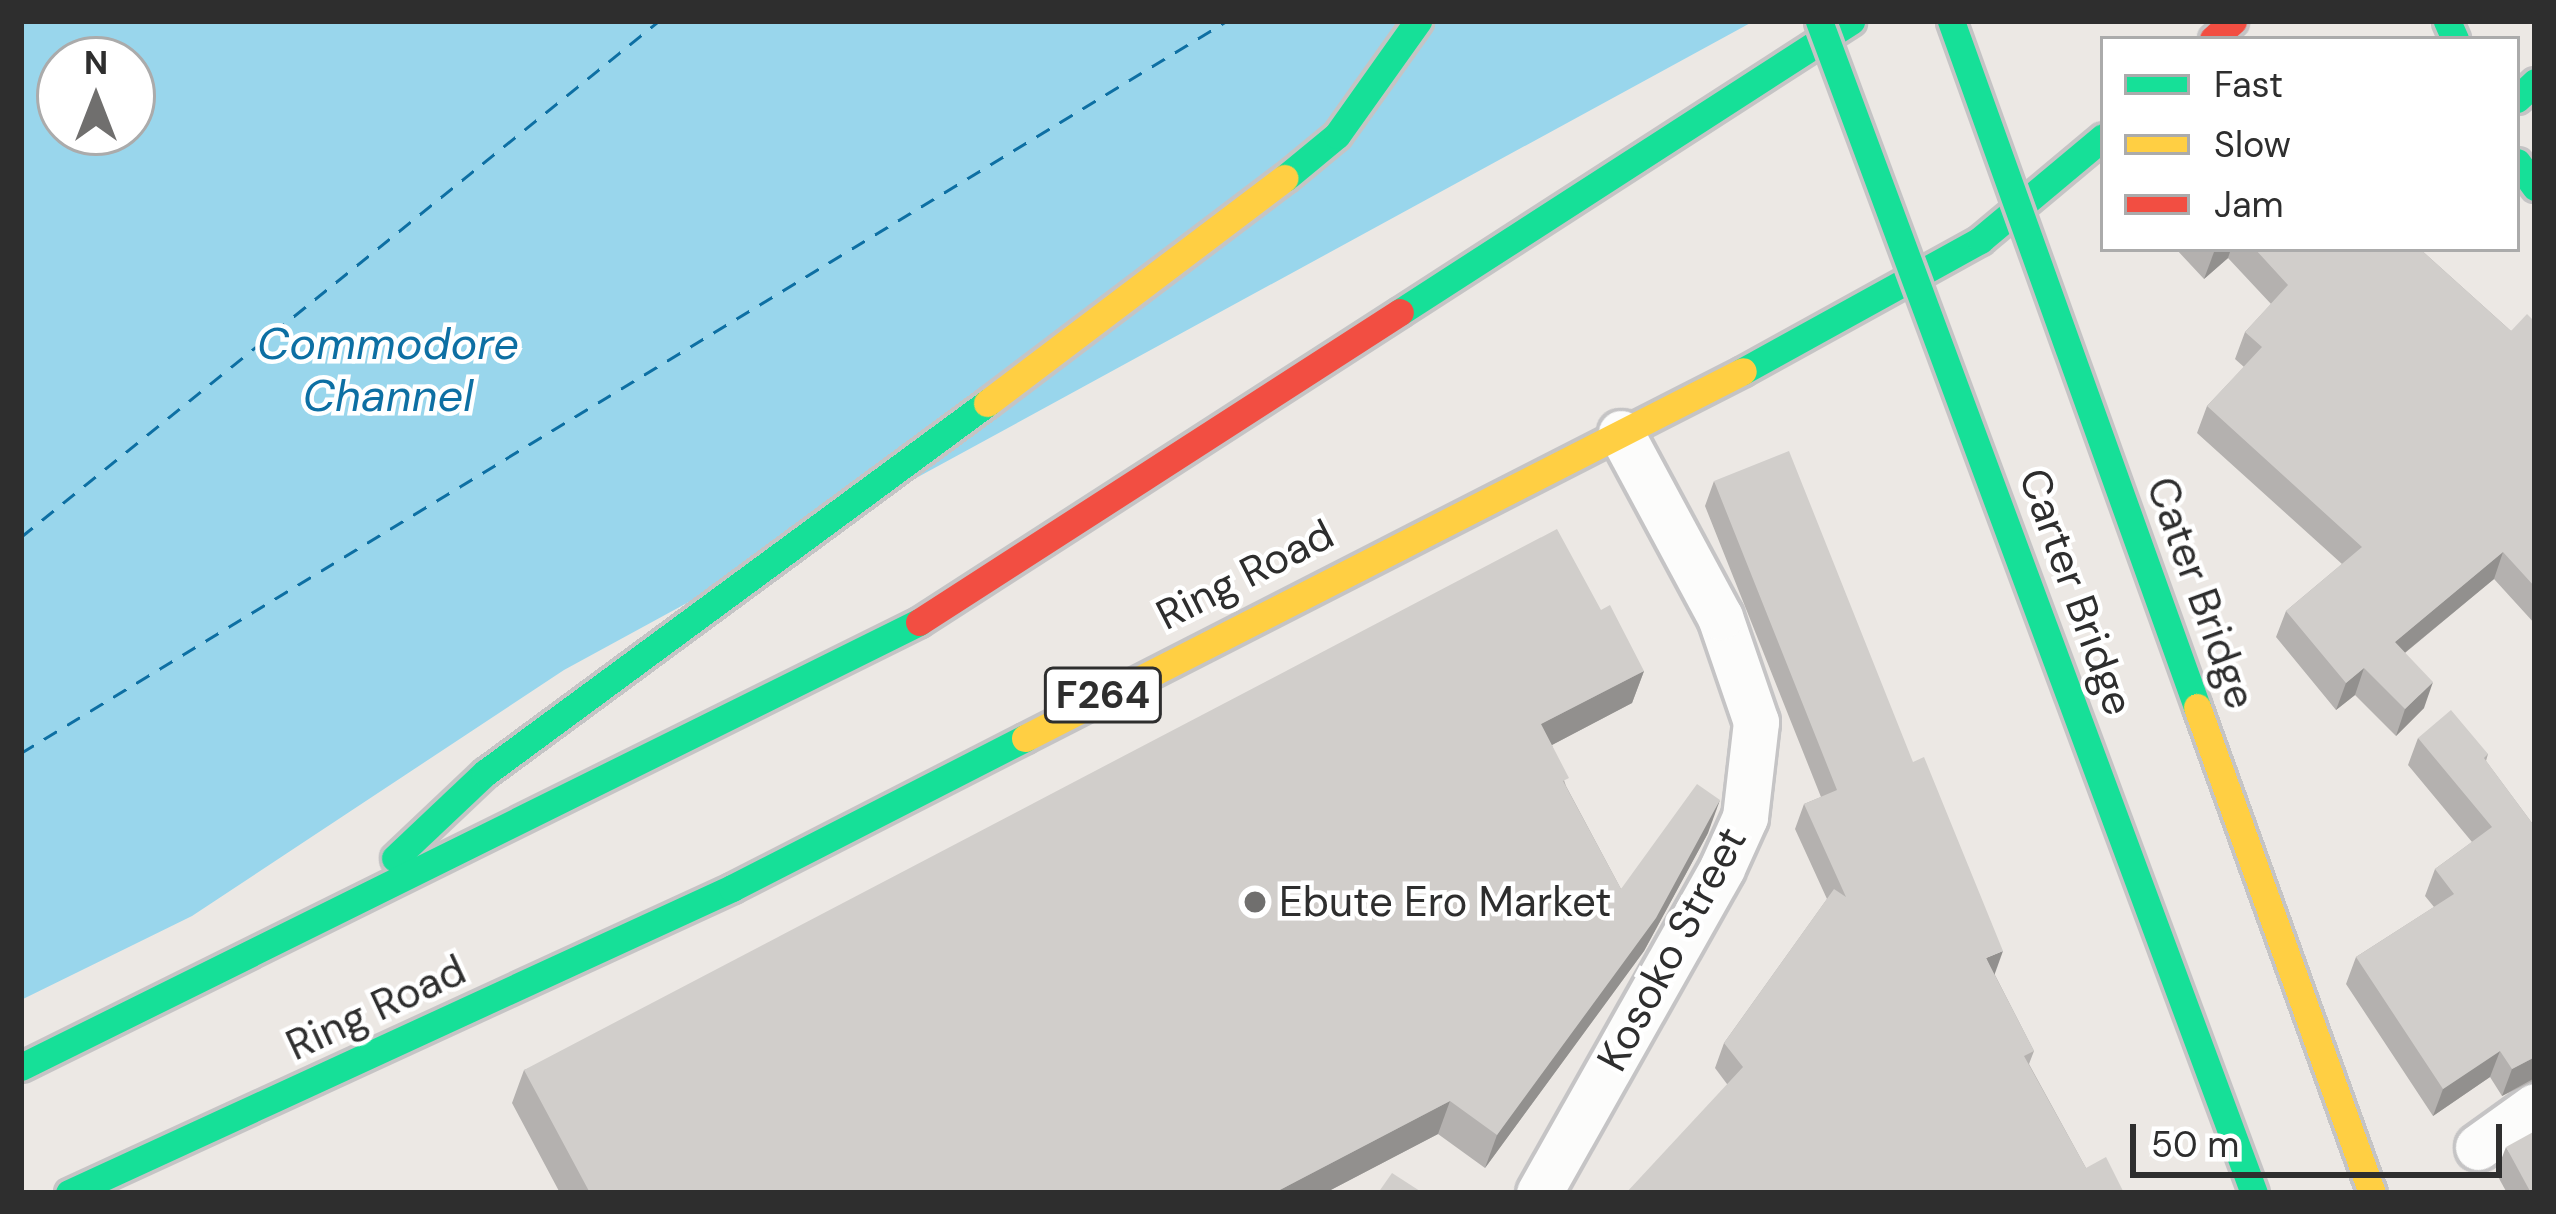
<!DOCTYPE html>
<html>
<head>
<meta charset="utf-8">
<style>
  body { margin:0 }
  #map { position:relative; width:2556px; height:1214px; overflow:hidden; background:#ece8e4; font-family:"DM Sans",sans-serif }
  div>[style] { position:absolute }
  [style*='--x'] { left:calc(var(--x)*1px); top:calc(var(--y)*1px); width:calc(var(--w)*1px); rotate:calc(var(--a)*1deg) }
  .water>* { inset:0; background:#99d6ec }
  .ferry>* { height:3px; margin-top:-1.5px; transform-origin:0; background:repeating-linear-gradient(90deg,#0d6fa3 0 15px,transparent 0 27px) }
  .roads { filter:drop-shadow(3px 0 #c5c4c5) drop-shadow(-3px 0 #c5c4c5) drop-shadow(0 3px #c5c4c5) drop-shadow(0 -3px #c5c4c5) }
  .street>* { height:45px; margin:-22.5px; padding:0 22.5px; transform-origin:22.5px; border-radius:22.5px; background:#fcfcfb }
  .fast>* { height:27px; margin:-13.5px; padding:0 13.5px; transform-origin:13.5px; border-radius:13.5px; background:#16e098 }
  .slow>* { height:27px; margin:-13.5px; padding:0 13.5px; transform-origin:13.5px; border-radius:13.5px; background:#ffcf43 }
  .jam>* { height:27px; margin:-13.5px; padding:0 13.5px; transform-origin:13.5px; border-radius:13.5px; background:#f24e42 }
  .bridges { filter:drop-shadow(3px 0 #c5c4c5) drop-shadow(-3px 0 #c5c4c5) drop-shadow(0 3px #c5c4c5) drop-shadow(0 -3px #c5c4c5) }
  .fast-bridge>* { height:27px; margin:-13.5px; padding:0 13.5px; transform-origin:13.5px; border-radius:13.5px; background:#16e098 }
  .slow-bridge>* { height:27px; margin:-13.5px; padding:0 13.5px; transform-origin:13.5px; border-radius:13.5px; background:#ffcf43 }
  .wall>* { inset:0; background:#b4b1af }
  .shaded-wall>* { inset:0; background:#92908e }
  .building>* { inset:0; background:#d1cecb }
  .dots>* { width:33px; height:33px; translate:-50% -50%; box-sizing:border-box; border:6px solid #fff; border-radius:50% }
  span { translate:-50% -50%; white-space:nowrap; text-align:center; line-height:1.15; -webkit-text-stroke:9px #fff; paint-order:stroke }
  .shield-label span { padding:3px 9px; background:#fff; border:3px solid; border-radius:9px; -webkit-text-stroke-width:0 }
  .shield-label { font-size:39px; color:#2e2e2e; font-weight:700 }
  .street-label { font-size:42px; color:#2e2e2e }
  .poi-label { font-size:42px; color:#2e2e2e }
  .left { translate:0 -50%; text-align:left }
  .water-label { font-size:45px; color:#0d6fa3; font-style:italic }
  .frame { position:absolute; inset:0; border:24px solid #2e2e2e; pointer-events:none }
  .legend { position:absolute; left:2100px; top:36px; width:420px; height:216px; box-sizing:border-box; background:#fff; border:3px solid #ababab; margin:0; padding:15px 21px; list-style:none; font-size:36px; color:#2e2e2e }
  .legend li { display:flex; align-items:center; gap:24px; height:60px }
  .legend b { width:60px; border:3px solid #ababab }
  .north { position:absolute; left:36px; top:36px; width:120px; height:120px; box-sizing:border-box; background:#fff; border:3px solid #ababab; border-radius:50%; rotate:0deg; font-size:33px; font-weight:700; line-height:48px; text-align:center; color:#2e2e2e }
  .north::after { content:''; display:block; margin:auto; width:42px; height:54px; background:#706f6e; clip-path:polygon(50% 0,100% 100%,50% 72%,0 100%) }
  .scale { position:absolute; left:2130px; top:1124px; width:372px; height:54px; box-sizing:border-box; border:6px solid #2e2e2e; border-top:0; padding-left:15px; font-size:36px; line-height:42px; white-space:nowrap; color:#2e2e2e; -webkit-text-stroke:9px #fff; paint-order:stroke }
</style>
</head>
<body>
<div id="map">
  <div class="water">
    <div style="clip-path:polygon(evenodd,21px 21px,1754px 21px,564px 670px,192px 916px,21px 1000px,21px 21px,60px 60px,132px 60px,132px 132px,60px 132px,60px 60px)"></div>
  </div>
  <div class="ferry">
    <div style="--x:21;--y:537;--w:821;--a:-38.97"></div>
    <div style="--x:21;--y:753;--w:1411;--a:-31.26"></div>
  </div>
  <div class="roads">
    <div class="street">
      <div style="--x:2478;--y:1147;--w:70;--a:-35.7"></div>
      <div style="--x:1539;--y:1193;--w:373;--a:-60.6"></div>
      <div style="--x:1722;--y:868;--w:56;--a:-65.7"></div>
      <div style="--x:1745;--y:817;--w:96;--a:-83.4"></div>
      <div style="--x:1756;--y:722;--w:111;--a:-108.9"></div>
      <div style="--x:1720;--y:617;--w:209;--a:-118.3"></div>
    </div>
    <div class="fast">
      <div style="--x:2447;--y:21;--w:20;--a:66"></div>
      <div style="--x:2517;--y:99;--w:25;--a:-43"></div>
      <div style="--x:2517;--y:162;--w:31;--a:54"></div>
      <div style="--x:1285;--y:178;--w:67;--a:-39.6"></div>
      <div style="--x:1337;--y:135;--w:140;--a:-54.6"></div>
      <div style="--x:1400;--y:312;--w:537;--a:-32.83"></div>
      <div style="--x:1743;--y:371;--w:271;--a:-28.9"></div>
      <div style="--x:1980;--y:240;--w:160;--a:-39.9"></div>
      <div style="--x:395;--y:858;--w:124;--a:-43.4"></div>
      <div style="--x:485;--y:773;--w:624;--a:-36.39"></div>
      <div style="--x:21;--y:1067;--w:1002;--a:-26.36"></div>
      <div style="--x:69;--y:1193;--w:730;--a:-24.7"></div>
      <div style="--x:732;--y:888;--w:329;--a:-27.1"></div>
    </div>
    <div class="slow">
      <div style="--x:987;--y:403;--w:373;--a:-37.1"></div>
      <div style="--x:1025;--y:738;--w:806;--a:-27.07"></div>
    </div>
    <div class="jam">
      <div style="--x:2213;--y:39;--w:27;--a:-42"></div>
      <div style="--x:919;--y:622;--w:572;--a:-32.8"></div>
    </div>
  </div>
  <div class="bridges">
    <div class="fast-bridge">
      <div style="--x:1819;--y:21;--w:1250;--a:69.64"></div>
      <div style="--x:1951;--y:21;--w:729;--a:70.27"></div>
    </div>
    <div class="slow-bridge">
      <div style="--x:2197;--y:707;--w:517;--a:70.2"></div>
    </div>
  </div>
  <div class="wall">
    <div style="clip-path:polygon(2176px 249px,2420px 249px,2511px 331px,2535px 322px,2535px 624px,2494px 579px,2405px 653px,2424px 708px,2396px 736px,2355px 695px,2336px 710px,2276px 637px,2286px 611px,2342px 564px,2197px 433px,2207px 406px,2244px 367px,2235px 359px,2245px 332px,2271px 304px,2228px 258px,2204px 279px)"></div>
    <div style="clip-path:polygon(1714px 481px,1995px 975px,2034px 1051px,2029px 1064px,2086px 1168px,2124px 1193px,1727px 1084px,1715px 1068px,1724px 1043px,1827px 899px,1795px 829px,1804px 804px,1821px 797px,1705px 506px)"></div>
    <div style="clip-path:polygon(1644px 671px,1632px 703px,1552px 745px,1566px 786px,1621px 889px,1708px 833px,1644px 951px,1485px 1168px,1438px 1134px,1325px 1193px,560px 1193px,512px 1103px,524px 1070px)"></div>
    <div style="clip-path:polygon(2418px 738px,2488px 754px,2486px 761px,2535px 827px,2535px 1080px,2502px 1096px,2490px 1077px,2433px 1116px,2346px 984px,2356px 957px,2434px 907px,2425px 896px,2435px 869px,2472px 842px,2408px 765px)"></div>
    <div style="clip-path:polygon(2506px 1147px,2535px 1193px,2507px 1193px,2496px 1173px)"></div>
  </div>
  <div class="shaded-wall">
    <div style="clip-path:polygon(2217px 249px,2231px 249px,2228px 258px,2204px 279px,2214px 252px)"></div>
    <div style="clip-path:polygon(2503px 552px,2494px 579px,2385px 669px,2395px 642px)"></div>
    <div style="clip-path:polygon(2364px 668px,2355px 695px,2336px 710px,2346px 683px)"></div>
    <div style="clip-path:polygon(1644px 671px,1632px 703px,1529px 757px,1541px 724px)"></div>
    <div style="clip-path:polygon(2433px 682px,2424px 708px,2396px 736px,2405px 709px)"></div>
    <div style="clip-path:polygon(1720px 800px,1708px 833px,1644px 951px,1485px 1168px,1497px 1135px)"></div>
    <div style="clip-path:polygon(2003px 951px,1994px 976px,1986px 958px)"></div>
    <div style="clip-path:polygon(2500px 1051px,2490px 1077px,2433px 1116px,2443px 1089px)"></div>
    <div style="clip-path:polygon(2535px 1057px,2533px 1079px,2502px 1096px,2512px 1069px)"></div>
    <div style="clip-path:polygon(1450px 1101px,1438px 1134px,1325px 1193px,1274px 1193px)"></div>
  </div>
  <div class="building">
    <div style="clip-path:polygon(2255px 249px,2420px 249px,2511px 331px,2527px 314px,2535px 322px,2535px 587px,2503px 552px,2395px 642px,2433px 682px,2405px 709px,2364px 668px,2346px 683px,2286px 611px,2362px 547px,2207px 406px,2262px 347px,2245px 332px,2288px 285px)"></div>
    <div style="clip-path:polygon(1789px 451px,1913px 762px,1924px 757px,2003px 951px,1986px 958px,2034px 1051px,2024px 1056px,2086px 1168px,2106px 1157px,2124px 1193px,1626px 1193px,1743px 1067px,1724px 1043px,1834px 889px,1846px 897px,1804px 804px,1837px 790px,1714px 481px)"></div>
    <div style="clip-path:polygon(1557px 529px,1601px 610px,1610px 605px,1644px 671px,1541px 724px,1569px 778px,1563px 781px,1621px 889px,1697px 784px,1720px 800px,1656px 918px,1497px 1135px,1450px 1101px,1274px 1193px,590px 1193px,524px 1070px)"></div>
    <div style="clip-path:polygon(2451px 710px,2488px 754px,2484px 758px,2535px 827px,2535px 1057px,2512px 1069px,2500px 1051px,2443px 1089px,2356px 957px,2454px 894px,2435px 869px,2492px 827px,2418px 738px)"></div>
    <div style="clip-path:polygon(2535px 1131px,2535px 1193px,2531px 1193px,2506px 1147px)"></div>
    <div style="clip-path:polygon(1392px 1173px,1423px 1193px,1378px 1193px)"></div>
  </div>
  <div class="dots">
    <div style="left:1255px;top:902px;background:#706f6e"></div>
  </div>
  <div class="shield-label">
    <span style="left:1103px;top:695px">F264</span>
  </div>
  <div class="street-label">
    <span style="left:1245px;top:575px;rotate:-27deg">Ring Road</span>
    <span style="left:2076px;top:592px;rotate:70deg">Carter Bridge</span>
    <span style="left:2201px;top:593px;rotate:70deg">Cater Bridge</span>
    <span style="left:1672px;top:949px;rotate:-62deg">Kosoko Street</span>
    <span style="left:376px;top:1008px;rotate:-25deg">Ring Road</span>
  </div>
  <div class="poi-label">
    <span class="left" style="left:1279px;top:902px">Ebute Ero Market</span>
  </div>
  <div class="water-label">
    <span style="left:388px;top:370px">Commodore<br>Channel</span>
  </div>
  <div class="frame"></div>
  <ul class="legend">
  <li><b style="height:15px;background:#16e098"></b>Fast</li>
  <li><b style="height:15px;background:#ffcf43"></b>Slow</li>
  <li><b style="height:15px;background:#f24e42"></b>Jam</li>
  </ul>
  <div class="north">N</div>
  <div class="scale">50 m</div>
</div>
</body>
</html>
